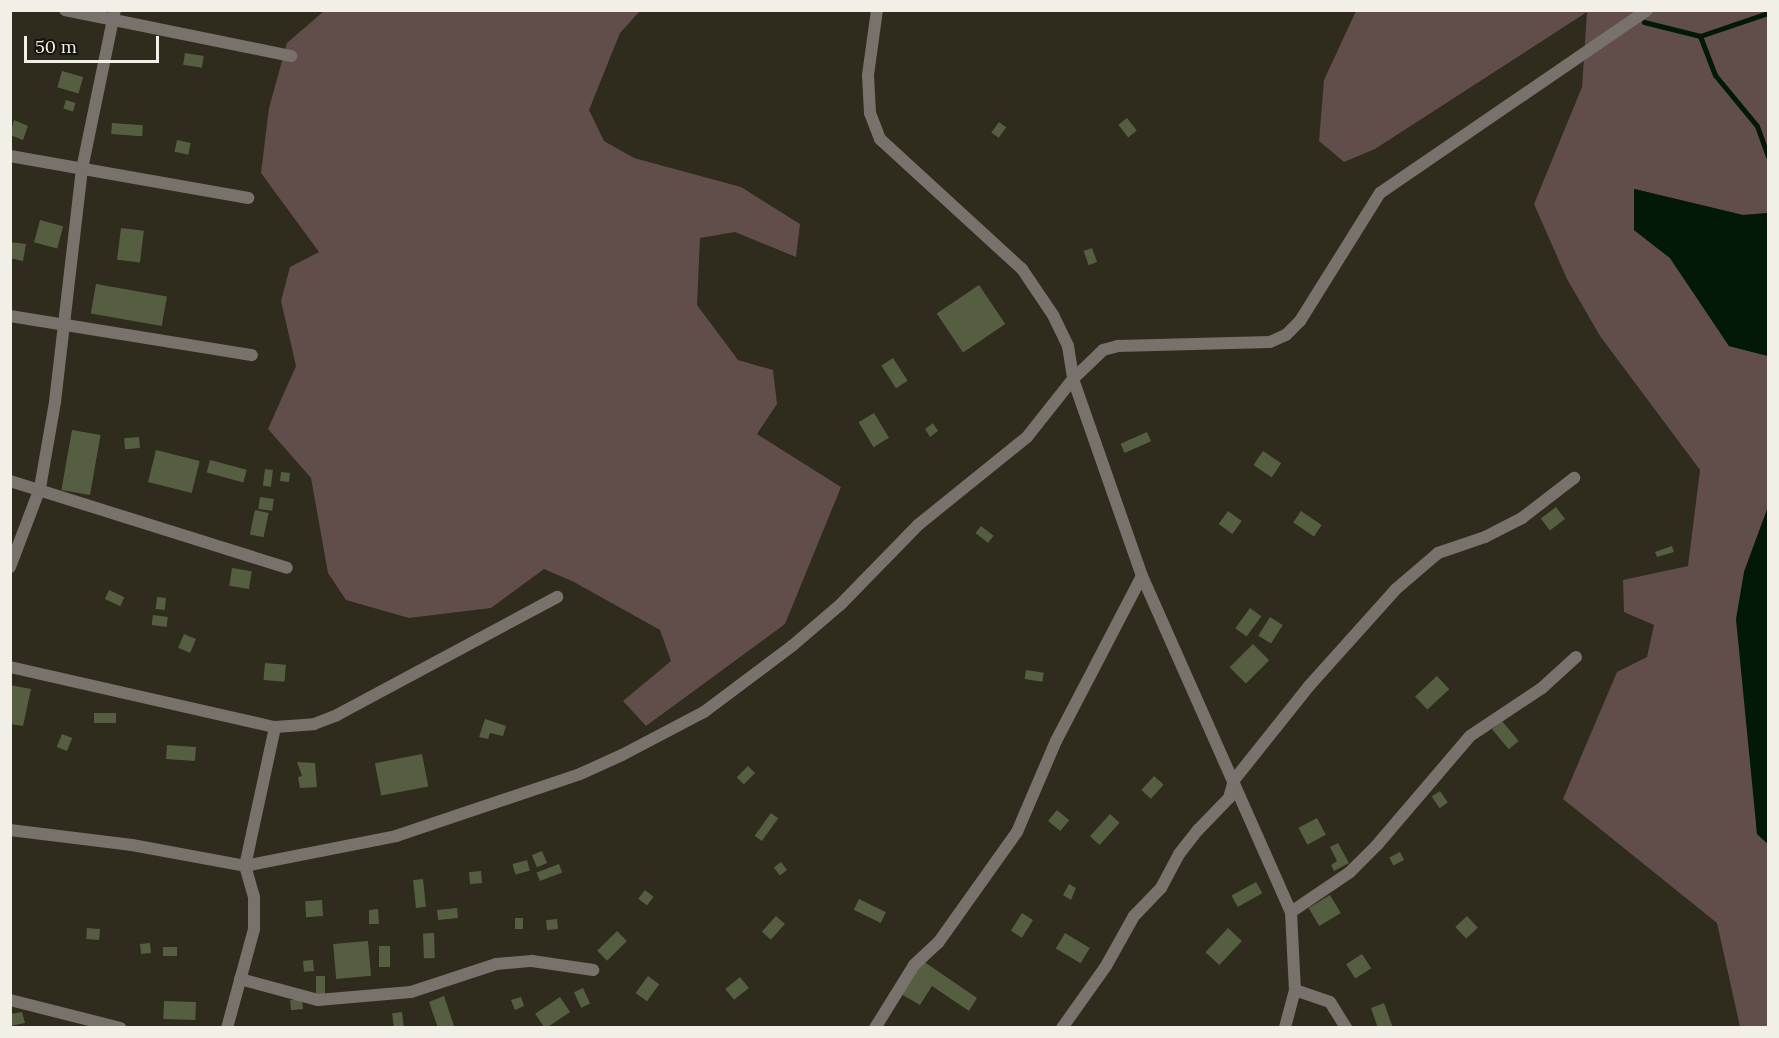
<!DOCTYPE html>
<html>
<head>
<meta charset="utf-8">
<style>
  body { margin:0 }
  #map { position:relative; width:1779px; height:1038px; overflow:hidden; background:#2f2b1d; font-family:Lora,serif }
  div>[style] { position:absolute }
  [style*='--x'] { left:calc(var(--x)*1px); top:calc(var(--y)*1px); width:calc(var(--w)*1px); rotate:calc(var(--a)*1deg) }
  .green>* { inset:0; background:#614d49 }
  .water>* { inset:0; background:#031908 }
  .stream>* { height:5px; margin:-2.5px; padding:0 2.5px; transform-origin:2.5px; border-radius:2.5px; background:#031908 }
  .building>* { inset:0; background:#565e41; transform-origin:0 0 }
  .street>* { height:12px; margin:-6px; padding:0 6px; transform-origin:6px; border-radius:6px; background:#78716c }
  span { translate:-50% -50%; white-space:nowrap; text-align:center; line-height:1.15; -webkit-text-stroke:4.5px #15130d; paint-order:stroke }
  .frame { position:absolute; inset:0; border:12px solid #f2efe6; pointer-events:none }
  .scale { position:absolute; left:24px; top:36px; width:135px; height:27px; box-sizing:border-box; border:3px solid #f2efe6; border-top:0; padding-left:8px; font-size:18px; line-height:21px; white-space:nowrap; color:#f2efe6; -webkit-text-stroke:4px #15130d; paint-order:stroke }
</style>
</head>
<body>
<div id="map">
  <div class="green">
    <div style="clip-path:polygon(324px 11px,640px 11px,620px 33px,589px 110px,604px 141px,634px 158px,741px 187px,800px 224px,796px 257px,735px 232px,700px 238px,697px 305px,738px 360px,773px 370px,777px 404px,757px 434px,841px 487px,785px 624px,646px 726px,623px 701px,671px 661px,660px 630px,574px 582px,544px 569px,491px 608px,409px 618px,346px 600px,328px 573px,311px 478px,268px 429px,296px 366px,281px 301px,290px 267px,319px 252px,261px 173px,269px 108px,287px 43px)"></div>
    <div style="clip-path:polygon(1356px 11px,1768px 11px,1768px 213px,1743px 215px,1635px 189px,1634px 230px,1670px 258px,1729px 346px,1768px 356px,1768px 507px,1744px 572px,1757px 834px,1768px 844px,1768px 1027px,1740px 1027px,1717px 923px,1563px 799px,1617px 672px,1647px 657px,1654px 625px,1624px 612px,1623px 580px,1688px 566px,1700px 470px,1600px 336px,1567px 279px,1534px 204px,1582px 87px,1587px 12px,1375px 149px,1344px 162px,1319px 141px,1324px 80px)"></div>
  </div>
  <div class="water">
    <div style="clip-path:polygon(1634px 189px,1743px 215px,1768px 213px,1768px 356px,1729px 346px,1670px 258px,1634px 230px)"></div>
    <div style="clip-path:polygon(1768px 507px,1768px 844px,1757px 834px,1736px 619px,1744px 572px)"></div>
  </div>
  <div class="stream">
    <div style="--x:1644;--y:22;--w:58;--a:14"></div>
    <div style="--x:1700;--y:36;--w:72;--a:-18.7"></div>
    <div style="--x:1700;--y:36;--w:42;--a:69"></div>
    <div style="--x:1715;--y:75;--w:66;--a:50.5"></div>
    <div style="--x:1757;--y:126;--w:32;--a:70"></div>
  </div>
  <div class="building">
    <div style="left:185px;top:53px;width:19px;height:12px;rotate:9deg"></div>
    <div style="left:62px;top:71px;width:22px;height:17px;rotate:16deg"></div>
    <div style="left:66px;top:100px;width:10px;height:9px;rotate:17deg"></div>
    <div style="left:1127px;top:118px;width:16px;height:11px;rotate:52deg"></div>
    <div style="clip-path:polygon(14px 120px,28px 126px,23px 140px,10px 135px)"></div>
    <div style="left:999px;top:122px;width:9px;height:13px;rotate:36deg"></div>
    <div style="left:112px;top:123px;width:31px;height:11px;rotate:4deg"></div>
    <div style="left:177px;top:140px;width:14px;height:12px;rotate:12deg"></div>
    <div style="left:40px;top:220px;width:24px;height:23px;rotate:15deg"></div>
    <div style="left:121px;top:228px;width:23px;height:32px;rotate:7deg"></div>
    <div style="clip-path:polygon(10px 242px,26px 244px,23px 261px,10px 258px)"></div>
    <div style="left:1092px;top:248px;width:15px;height:9px;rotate:70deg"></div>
    <div style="left:96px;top:284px;width:72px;height:30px;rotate:10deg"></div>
    <div style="left:979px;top:285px;width:47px;height:51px;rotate:56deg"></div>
    <div style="left:893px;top:358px;width:27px;height:14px;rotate:57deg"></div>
    <div style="left:874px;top:413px;width:29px;height:18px;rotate:59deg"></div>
    <div style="clip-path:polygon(933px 423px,938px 431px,930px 437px,925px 429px)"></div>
    <div style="left:72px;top:430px;width:29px;height:61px;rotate:10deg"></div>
    <div style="left:1147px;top:432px;width:10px;height:29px;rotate:66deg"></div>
    <div style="left:139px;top:437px;width:11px;height:15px;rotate:85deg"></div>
    <div style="left:156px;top:450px;width:45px;height:33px;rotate:14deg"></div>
    <div style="left:1263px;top:451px;width:22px;height:17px;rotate:34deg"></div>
    <div style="left:210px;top:460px;width:38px;height:13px;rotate:15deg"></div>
    <div style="left:265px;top:469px;width:8px;height:17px;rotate:7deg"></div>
    <div style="left:281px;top:472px;width:9px;height:9px;rotate:6deg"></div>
    <div style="left:260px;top:497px;width:14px;height:12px;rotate:8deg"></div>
    <div style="left:1556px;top:507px;width:15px;height:19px;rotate:53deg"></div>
    <div style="left:255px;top:510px;width:14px;height:25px;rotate:12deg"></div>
    <div style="left:1228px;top:511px;width:17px;height:16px;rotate:36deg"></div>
    <div style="left:1301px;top:511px;width:25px;height:14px;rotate:34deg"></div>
    <div style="left:981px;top:526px;width:16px;height:9px;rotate:38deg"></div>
    <div style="clip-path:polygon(1672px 546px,1674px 552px,1657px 557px,1655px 552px)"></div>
    <div style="left:232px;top:568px;width:20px;height:18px;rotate:9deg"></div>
    <div style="left:109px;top:590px;width:17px;height:10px;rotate:25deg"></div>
    <div style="left:157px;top:597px;width:9px;height:12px;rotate:6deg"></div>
    <div style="left:1250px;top:608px;width:14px;height:25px;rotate:36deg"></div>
    <div style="left:153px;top:615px;width:15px;height:10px;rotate:8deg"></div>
    <div style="left:1270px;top:617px;width:15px;height:22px;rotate:32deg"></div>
    <div style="left:184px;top:634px;width:13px;height:15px;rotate:23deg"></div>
    <div style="left:1253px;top:644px;width:23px;height:33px;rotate:45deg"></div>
    <div style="left:265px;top:663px;width:21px;height:17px;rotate:5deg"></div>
    <div style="left:1026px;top:670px;width:18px;height:9px;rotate:9deg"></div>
    <div style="left:1437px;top:676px;width:18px;height:30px;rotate:47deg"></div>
    <div style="clip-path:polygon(10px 685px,31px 689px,23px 726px,10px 724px)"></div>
    <div style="left:116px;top:713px;width:10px;height:22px;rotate:90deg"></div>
    <div style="clip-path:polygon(485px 719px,506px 726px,503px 736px,490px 733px,488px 739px,479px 737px)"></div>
    <div style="left:1502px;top:721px;width:26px;height:13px;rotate:50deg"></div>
    <div style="left:62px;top:734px;width:11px;height:14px;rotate:22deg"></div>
    <div style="left:167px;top:745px;width:29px;height:14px;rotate:4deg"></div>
    <div style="left:422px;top:754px;width:33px;height:48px;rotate:79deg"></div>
    <div style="clip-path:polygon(297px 762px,315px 763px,317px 787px,300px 788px,298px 777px,302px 776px)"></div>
    <div style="left:748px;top:766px;width:10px;height:16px;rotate:45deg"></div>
    <div style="left:1154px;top:776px;width:13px;height:19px;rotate:42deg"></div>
    <div style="left:1440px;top:791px;width:14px;height:10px;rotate:56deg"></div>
    <div style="left:1057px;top:810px;width:16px;height:14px;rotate:40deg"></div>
    <div style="left:771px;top:813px;width:9px;height:28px;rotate:36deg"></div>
    <div style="left:1110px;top:814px;width:13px;height:30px;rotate:42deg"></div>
    <div style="left:1317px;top:818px;width:19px;height:21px;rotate:62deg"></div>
    <div style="clip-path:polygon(1338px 843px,1349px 863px,1334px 871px,1331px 865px,1337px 861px,1330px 847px)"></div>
    <div style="left:542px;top:851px;width:13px;height:11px;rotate:67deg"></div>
    <div style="left:1400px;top:852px;width:9px;height:12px;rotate:63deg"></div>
    <div style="left:527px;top:860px;width:11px;height:15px;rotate:75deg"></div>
    <div style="left:781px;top:862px;width:10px;height:9px;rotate:53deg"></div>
    <div style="left:559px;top:864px;width:9px;height:24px;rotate:69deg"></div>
    <div style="left:481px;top:871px;width:12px;height:12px;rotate:85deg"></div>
    <div style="left:423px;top:879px;width:28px;height:10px;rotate:84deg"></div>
    <div style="left:1256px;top:882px;width:13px;height:28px;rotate:61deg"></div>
    <div style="clip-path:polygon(1069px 884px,1076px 888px,1071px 900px,1063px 895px)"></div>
    <div style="left:645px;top:890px;width:11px;height:11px;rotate:38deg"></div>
    <div style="left:1330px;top:895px;width:21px;height:25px;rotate:59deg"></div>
    <div style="left:859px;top:899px;width:30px;height:12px;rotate:26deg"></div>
    <div style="left:322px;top:900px;width:16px;height:17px;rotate:86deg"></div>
    <div style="left:457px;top:908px;width:10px;height:20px;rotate:84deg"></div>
    <div style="clip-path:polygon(378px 909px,379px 924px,369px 924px,369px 910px)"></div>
    <div style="left:1022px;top:913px;width:13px;height:21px;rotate:32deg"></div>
    <div style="left:776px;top:916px;width:12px;height:21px;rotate:42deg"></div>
    <div style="left:1467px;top:916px;width:16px;height:16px;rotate:47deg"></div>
    <div style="left:515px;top:918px;width:8px;height:11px"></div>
    <div style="left:557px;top:919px;width:10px;height:11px;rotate:84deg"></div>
    <div style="left:87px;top:928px;width:13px;height:11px;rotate:4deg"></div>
    <div style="left:1228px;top:928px;width:19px;height:33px;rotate:43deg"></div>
    <div style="left:617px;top:931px;width:14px;height:28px;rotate:45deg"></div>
    <div style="left:434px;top:933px;width:25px;height:11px;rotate:88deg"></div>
    <div style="left:1065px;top:933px;width:29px;height:18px;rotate:31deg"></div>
    <div style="left:368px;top:941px;width:35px;height:35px;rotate:85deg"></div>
    <div style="left:150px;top:943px;width:10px;height:10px;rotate:84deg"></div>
    <div style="left:390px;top:946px;width:21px;height:11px;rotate:90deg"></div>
    <div style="left:163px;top:947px;width:14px;height:9px"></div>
    <div style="left:1362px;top:954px;width:17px;height:19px;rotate:57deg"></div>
    <div style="left:313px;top:960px;width:11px;height:10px;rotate:85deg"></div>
    <div style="clip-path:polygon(923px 961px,977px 998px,969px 1011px,932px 986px,920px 1005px,901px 994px)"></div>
    <div style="left:316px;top:976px;width:9px;height:20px"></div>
    <div style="left:648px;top:976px;width:14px;height:21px;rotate:36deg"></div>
    <div style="left:740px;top:977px;width:14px;height:19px;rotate:51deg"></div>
    <div style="left:583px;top:988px;width:17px;height:10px;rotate:65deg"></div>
    <div style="clip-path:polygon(444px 996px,454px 1026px,451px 1028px,438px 1028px,429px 1002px)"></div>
    <div style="clip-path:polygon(521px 997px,524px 1006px,515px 1010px,511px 1000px)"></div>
    <div style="left:560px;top:997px;width:18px;height:30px;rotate:56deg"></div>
    <div style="left:302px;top:999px;width:10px;height:12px;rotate:84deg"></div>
    <div style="left:164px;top:1001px;width:32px;height:18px;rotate:2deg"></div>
    <div style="clip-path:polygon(1384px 1003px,1393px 1028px,1378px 1028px,1371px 1008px)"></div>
    <div style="clip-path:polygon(22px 1012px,25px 1023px,10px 1026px,10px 1014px)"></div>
    <div style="left:402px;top:1012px;width:16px;height:10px;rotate:83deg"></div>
  </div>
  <div class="street">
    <div style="--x:65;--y:10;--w:231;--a:11.5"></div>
    <div style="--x:877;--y:10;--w:66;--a:97.9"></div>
    <div style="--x:868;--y:75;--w:38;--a:87"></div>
    <div style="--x:870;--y:113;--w:28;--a:69"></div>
    <div style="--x:880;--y:139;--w:193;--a:42.5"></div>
    <div style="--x:1022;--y:269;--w:55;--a:56"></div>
    <div style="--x:1053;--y:315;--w:34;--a:64"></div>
    <div style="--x:1068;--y:346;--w:33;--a:81"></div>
    <div style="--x:1073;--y:379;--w:209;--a:70.7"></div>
    <div style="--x:1142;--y:576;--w:368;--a:66.1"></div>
    <div style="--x:1291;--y:912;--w:78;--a:87.1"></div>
    <div style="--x:1295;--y:990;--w:39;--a:105"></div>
    <div style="--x:10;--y:156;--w:242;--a:10"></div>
    <div style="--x:10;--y:316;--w:245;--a:9.2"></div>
    <div style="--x:10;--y:481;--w:290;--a:17.4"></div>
    <div style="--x:10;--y:567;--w:85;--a:-69.2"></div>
    <div style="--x:40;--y:488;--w:87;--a:-80.1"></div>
    <div style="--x:55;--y:402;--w:235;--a:-83.4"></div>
    <div style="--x:82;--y:169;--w:162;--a:-78.3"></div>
    <div style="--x:10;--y:667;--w:272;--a:12.8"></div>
    <div style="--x:275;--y:727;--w:39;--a:-4"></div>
    <div style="--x:314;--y:724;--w:25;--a:-21"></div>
    <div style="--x:337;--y:715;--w:250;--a:-28.2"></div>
    <div style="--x:10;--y:830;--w:123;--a:7"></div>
    <div style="--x:132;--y:845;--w:115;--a:10.5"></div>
    <div style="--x:245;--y:866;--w:154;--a:-11.2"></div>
    <div style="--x:396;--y:836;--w:194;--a:-18.6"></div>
    <div style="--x:580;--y:774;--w:46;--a:-24.3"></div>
    <div style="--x:622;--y:755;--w:93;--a:-27.7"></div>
    <div style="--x:704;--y:712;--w:110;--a:-36.9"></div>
    <div style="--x:792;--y:646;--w:65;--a:-40.6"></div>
    <div style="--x:841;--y:604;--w:110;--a:-45.7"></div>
    <div style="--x:918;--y:525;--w:140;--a:-38.9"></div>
    <div style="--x:1027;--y:437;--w:74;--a:-51.6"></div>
    <div style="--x:1073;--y:379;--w:42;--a:-44"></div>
    <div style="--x:1103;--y:350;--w:16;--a:-15"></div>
    <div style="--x:1118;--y:346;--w:152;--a:-1.5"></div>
    <div style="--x:1270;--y:342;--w:17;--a:-24"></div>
    <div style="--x:1286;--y:335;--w:20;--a:-45"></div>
    <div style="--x:1300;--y:321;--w:151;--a:-58"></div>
    <div style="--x:1380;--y:193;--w:324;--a:-34.4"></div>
    <div style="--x:1291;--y:912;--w:71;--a:-34.1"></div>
    <div style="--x:1350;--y:872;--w:38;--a:-45"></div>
    <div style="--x:1377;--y:845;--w:143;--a:-49.5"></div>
    <div style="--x:1470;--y:736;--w:87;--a:-33.7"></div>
    <div style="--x:1542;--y:688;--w:46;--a:-42.4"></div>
    <div style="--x:240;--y:979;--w:81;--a:15.1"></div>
    <div style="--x:318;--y:1000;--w:93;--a:-4.9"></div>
    <div style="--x:411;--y:992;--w:89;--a:-18.2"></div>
    <div style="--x:496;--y:964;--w:36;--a:-5"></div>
    <div style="--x:532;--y:961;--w:62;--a:8.4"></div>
    <div style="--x:1295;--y:990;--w:37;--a:19"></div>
    <div style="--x:1330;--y:1002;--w:31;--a:58"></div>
    <div style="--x:10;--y:1000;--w:114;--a:14.2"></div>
    <div style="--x:227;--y:1028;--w:103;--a:-74.7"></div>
    <div style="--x:254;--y:929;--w:32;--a:-90"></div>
    <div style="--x:254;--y:897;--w:32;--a:-106"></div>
    <div style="--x:245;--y:866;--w:142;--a:-77.8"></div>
    <div style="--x:875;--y:1028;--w:74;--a:-58.2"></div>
    <div style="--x:914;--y:965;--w:33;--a:-43"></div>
    <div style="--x:938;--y:943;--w:136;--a:-54.6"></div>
    <div style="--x:1017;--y:832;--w:99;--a:-66.8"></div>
    <div style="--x:1056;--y:741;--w:186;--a:-62.5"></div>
    <div style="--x:1062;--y:1028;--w:76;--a:-54.6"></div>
    <div style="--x:1106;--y:966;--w:57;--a:-60.8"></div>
    <div style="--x:1134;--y:916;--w:39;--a:-46"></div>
    <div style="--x:1161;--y:888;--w:38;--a:-62"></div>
    <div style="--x:1179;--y:854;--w:31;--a:-52"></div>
    <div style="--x:1198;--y:830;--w:45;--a:-45.9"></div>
    <div style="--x:1229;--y:798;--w:19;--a:-74"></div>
    <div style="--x:1234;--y:780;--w:120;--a:-51.4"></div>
    <div style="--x:1309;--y:686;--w:130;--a:-48.1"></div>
    <div style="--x:1396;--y:589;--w:55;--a:-40.6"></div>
    <div style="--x:1438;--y:553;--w:50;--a:-18.8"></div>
    <div style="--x:1485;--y:537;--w:42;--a:-27.2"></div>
    <div style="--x:1522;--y:518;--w:66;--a:-37.6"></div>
  </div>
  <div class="frame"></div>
  <div class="scale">50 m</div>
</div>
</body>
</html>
